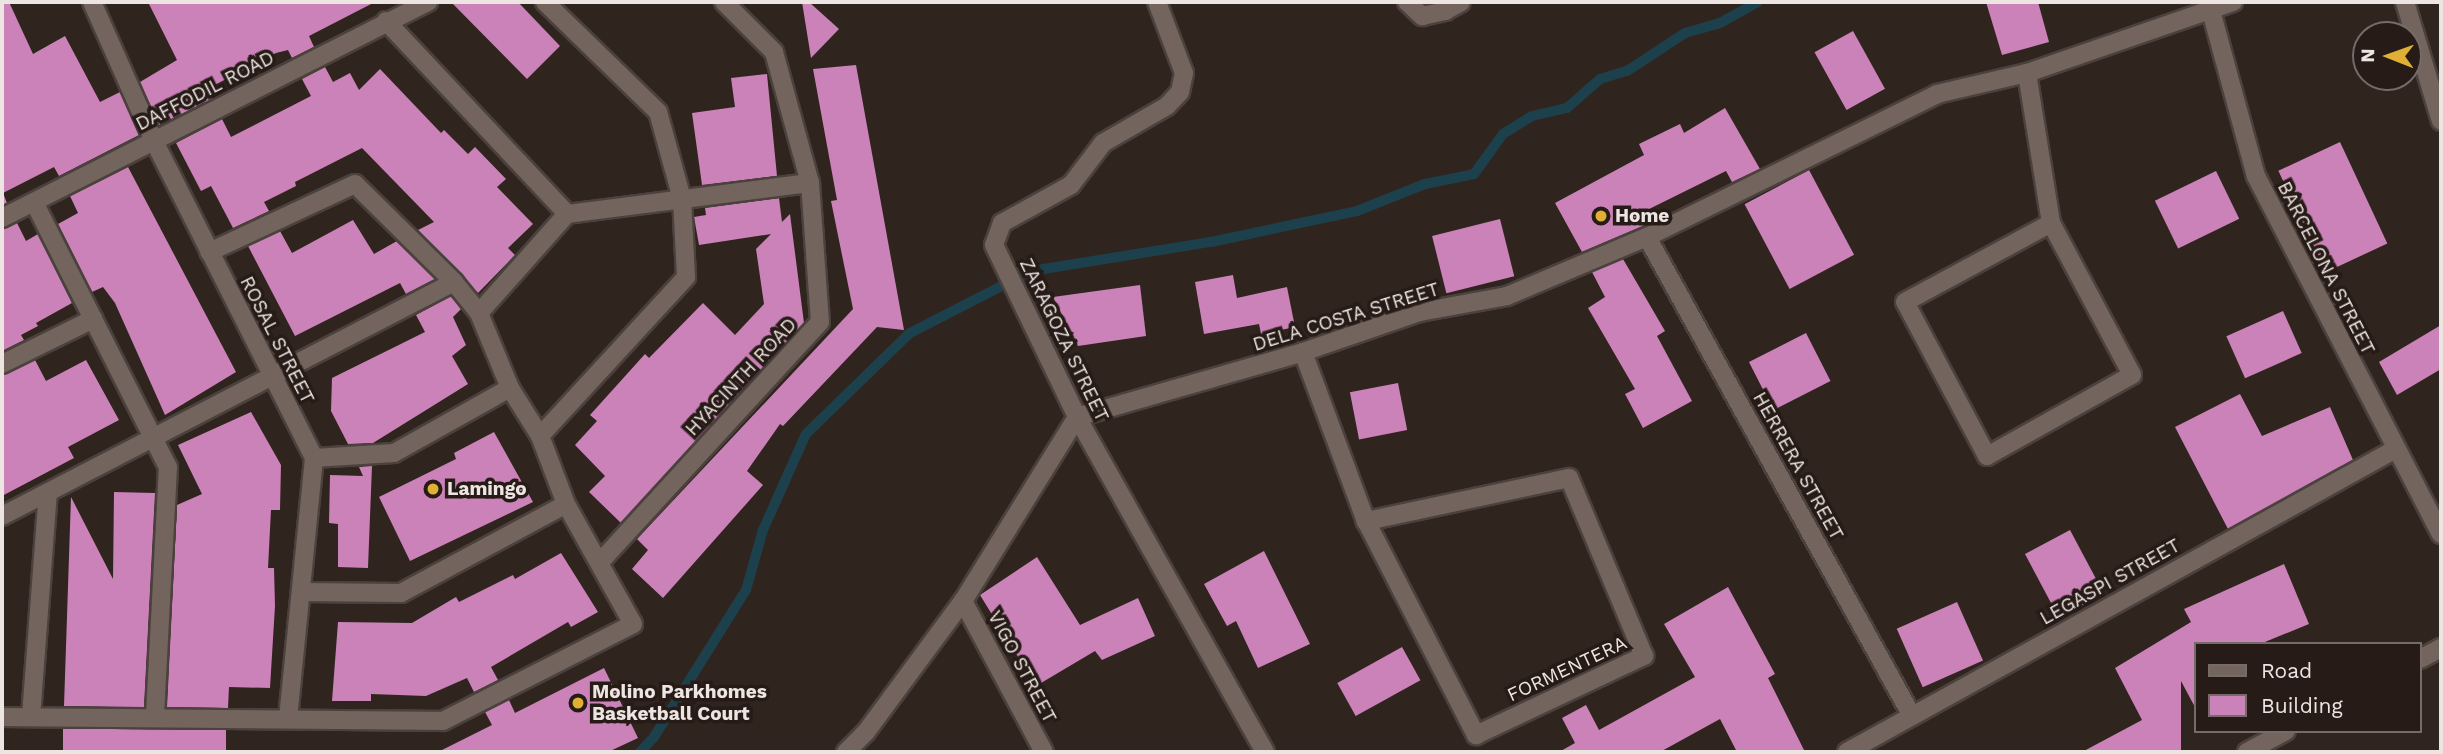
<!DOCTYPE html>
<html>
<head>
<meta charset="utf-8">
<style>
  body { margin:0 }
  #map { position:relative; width:2443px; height:754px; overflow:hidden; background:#30241f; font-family:"Work Sans",sans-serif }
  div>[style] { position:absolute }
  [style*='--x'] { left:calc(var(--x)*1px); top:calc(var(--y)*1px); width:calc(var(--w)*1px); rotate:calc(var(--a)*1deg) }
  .stream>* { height:10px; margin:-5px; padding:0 5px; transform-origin:5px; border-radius:5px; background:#1d414c }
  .building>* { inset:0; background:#cb82b8; transform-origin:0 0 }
  .roads { filter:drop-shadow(2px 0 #4b413d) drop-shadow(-2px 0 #4b413d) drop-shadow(0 2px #4b413d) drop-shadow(0 -2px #4b413d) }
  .minor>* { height:18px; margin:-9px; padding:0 9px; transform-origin:9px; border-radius:9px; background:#73645e }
  .dots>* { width:19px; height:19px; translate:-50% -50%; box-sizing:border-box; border:4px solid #261b16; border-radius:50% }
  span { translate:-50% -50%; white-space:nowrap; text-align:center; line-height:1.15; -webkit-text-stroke:7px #261b16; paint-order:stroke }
  .street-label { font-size:19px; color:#ede5e1 }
  .poi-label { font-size:19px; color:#ede5e1; font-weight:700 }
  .left { translate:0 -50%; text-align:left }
  .frame { position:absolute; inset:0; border:4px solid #ede5e1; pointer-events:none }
  .legend { position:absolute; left:2194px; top:642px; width:228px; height:91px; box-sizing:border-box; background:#261b16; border:2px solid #766c67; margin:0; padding:9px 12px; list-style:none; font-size:21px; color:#ede5e1 }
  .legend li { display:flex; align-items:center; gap:14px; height:35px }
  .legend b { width:35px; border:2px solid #766c67 }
  .north { position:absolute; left:2352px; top:21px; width:70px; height:70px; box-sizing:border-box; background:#261b16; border:2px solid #766c67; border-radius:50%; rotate:271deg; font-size:19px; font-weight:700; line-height:28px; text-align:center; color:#ede5e1 }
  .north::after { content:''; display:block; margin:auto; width:24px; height:32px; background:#dfb034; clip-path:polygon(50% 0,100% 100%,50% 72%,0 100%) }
</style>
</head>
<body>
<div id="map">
  <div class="stream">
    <div style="--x:640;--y:752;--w:21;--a:-47"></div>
    <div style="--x:654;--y:737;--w:173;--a:-58"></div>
    <div style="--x:746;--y:590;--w:62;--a:-74.2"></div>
    <div style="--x:763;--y:530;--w:105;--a:-65.9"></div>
    <div style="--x:806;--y:434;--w:145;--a:-44.2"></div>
    <div style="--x:910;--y:333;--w:136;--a:-27.1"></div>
    <div style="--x:1031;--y:271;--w:182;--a:-9.2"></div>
    <div style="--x:1211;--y:242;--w:149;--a:-12"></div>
    <div style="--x:1357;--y:211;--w:73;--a:-21.7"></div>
    <div style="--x:1425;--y:184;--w:50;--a:-11.5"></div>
    <div style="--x:1474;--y:174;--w:49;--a:-54.1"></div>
    <div style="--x:1503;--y:134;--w:34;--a:-32"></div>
    <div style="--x:1532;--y:116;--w:36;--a:-13"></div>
    <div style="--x:1567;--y:108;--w:44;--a:-41.3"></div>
    <div style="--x:1600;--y:79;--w:28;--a:-17"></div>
    <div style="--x:1627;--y:71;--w:69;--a:-33.2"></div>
    <div style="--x:1685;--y:33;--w:36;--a:-16"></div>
    <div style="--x:1720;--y:23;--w:43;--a:-28.9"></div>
  </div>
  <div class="building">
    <div style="clip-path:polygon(2px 2px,9px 2px,33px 54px,65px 36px,100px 102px,120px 92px,139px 135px,59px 176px,54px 167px,3px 193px,7px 203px,2px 205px)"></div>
    <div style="clip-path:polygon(148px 2px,375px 2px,309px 36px,314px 47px,292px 58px,288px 50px,276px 53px,207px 89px,212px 99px,159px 125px,140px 82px,177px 60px)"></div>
    <div style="clip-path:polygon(451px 2px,518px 2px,560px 46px,527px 79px)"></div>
    <div style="clip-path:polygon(802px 2px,809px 2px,839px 29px,811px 58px)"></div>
    <div style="clip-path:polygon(1986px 2px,2038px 2px,2049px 42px,2002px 55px)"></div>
    <div style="left:1853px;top:31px;width:66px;height:44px;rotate:61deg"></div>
    <div style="clip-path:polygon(856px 65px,904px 330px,877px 327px,783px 426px,780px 424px,747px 471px,763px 485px,663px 598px,632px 569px,648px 550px,637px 539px,853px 309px,831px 201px,837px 200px,813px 69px)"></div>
    <div style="clip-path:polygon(325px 67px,333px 82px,350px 73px,359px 90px,380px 69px,441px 133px,444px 130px,468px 154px,475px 147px,506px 179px,497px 187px,533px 224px,508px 248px,515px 255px,478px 293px,418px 230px,434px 222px,362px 148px,295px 182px,296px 186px,264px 202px,269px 211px,233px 228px,211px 186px,201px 191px,176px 143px,222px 119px,231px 137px,311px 96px,302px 79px)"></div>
    <div style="clip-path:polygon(767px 74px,777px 176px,702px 185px,692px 113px,735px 107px,731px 78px)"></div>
    <div style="clip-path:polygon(1725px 108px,1760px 169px,1732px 182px,1726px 171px,1639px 214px,1645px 225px,1582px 252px,1555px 203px,1644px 155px,1639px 144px,1680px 124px,1684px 133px)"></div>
    <div style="left:2340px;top:142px;width:112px;height:68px;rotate:65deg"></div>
    <div style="clip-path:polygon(128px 167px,236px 372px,165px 415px,115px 303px,103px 287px,92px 292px,58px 224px,78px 213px,70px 196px)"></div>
    <div style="left:1809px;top:170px;width:96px;height:73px;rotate:62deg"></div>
    <div style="left:2216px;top:171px;width:53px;height:68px;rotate:64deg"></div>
    <div style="clip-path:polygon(779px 198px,782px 222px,790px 214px,804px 323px,621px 523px,589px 492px,605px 476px,575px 445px,597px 421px,590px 415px,645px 354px,649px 358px,703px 303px,735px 335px,764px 304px,756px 249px,771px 234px,699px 245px,694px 217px,706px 215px,705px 208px)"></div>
    <div style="left:1500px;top:219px;width:59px;height:70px;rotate:76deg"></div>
    <div style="clip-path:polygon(353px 220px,374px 254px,397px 241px,435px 279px,406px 294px,400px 283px,295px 336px,248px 246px,280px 231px,292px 253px)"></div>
    <div style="clip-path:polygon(17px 223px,26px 241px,38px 234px,72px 303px,36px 323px,38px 326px,21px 335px,24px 340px,2px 351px,2px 229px)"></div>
    <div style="clip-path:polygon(1623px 259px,1665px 331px,1657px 336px,1692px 401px,1643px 428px,1625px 394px,1635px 389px,1588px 308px,1605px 297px,1592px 272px)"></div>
    <div style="clip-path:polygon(1233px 275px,1237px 298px,1287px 287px,1295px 327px,1261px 334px,1259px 324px,1204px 334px,1195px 282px)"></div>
    <div style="clip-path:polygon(1140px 285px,1146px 336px,1078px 346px,1053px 297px)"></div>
    <div style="clip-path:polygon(451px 296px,461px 309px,453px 317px,466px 345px,452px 356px,468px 384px,373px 443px,348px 444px,331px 411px,332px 378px,425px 332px,416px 315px)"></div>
    <div style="left:2283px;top:311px;width:46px;height:62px;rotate:66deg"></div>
    <div style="clip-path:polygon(2441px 325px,2441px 369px,2397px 395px,2379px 362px)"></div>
    <div style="left:1806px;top:333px;width:54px;height:64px;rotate:63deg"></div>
    <div style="clip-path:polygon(35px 360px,46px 381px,86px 360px,119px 420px,68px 447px,74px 458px,2px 496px,2px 375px)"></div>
    <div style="left:1398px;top:383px;width:48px;height:49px;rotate:79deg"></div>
    <div style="clip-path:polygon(2240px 394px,2262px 436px,2330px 407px,2353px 460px,2228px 529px,2175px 427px)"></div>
    <div style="clip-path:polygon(251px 412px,281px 465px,280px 510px,271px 510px,268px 568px,274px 568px,275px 606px,270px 688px,229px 687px,228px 708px,167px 707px,177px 505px,202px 494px,178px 445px)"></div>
    <div style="clip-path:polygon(494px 432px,533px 502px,410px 561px,379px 497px,456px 459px,454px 453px)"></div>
    <div style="clip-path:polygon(372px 466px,368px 568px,338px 567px,338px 524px,329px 523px,330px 475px,363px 476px,359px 467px)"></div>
    <div style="clip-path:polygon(114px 492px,155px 493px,144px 707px,64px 706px,71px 497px,113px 579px)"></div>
    <div style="left:2070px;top:530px;width:72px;height:51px;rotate:62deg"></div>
    <div style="clip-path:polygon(1264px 551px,1310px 644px,1258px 668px,1236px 621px,1227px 626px,1204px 584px)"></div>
    <div style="clip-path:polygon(561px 553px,598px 612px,571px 627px,568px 622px,491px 667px,498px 680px,474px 692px,467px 678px,426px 696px,371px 694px,371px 701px,332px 701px,338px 622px,412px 623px,456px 597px,459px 602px,513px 575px,515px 579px)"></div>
    <div style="clip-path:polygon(1037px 557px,1080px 625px,1138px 598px,1155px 636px,1102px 660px,1095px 651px,1036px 686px,980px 595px)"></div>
    <div style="clip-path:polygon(2284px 564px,2309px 624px,2260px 644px,2196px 644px,2196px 709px,2181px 681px,2181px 752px,2082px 752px,2142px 720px,2115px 668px,2191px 622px,2184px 609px)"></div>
    <div style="clip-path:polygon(1728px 587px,1775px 674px,1768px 678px,1805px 752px,1737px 752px,1720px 719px,1660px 752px,1559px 752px,1575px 743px,1562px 718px,1586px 705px,1599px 730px,1695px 677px,1664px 624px)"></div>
    <div style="left:1957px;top:602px;width:64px;height:66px;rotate:66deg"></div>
    <div style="left:1402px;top:647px;width:38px;height:74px;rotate:61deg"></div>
    <div style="clip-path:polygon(604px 668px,638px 738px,608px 752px,438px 752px,492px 725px,485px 712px,509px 700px,515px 713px)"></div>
    <div style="left:63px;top:729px;width:163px;height:23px"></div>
  </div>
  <div class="roads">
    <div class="minor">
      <div style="--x:92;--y:2;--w:152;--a:66"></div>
      <div style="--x:154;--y:141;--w:355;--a:63.2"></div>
      <div style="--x:314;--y:458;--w:262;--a:95.7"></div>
      <div style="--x:1157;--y:2;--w:76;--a:69.2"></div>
      <div style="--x:1184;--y:73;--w:19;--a:102"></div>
      <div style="--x:1180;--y:92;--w:19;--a:133"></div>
      <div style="--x:1167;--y:106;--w:74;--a:150"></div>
      <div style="--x:1103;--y:143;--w:53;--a:127.3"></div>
      <div style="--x:1071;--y:185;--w:79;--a:151.2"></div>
      <div style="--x:1002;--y:223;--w:23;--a:110"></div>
      <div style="--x:994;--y:245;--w:191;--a:64.2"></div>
      <div style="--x:1077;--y:417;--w:384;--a:60.7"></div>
      <div style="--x:1407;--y:2;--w:21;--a:43"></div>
      <div style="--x:1422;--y:16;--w:24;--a:-12"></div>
      <div style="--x:1445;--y:11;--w:18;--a:-29"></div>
      <div style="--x:2405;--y:2;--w:124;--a:73.2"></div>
      <div style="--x:2210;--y:7;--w:175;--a:74.8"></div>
      <div style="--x:2256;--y:176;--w:403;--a:62.7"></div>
      <div style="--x:386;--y:21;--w:265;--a:46.8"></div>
      <div style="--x:2027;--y:73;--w:152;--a:80.9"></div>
      <div style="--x:2051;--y:223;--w:172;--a:61.9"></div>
      <div style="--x:2132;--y:375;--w:166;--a:150.8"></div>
      <div style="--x:1987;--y:456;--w:174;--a:-118"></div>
      <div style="--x:1905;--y:302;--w:166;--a:-28.4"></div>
      <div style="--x:34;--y:202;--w:297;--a:63.2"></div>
      <div style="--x:168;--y:467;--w:251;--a:93"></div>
      <div style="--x:2;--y:218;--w:478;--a:-26.9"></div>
      <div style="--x:1647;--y:237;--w:547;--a:61.05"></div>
      <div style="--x:479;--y:313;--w:132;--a:-48.4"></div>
      <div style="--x:567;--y:214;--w:245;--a:-7.3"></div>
      <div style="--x:1303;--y:352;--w:180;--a:69.6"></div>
      <div style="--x:1366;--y:521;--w:241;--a:62.8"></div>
      <div style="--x:1476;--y:735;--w:186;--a:-25.2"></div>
      <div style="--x:1644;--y:656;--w:193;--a:-112.8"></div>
      <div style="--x:1569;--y:478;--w:208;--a:168"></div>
      <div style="--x:2;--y:364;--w:102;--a:-26.3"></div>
      <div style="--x:540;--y:436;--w:216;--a:-47.4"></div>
      <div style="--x:686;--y:277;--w:78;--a:-92.9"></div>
      <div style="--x:682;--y:199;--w:90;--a:-105.4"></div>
      <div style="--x:658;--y:112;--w:158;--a:-135.8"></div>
      <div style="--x:314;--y:458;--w:80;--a:-3.6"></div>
      <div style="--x:394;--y:453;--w:133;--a:-29.3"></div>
      <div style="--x:2;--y:516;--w:509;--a:-27.37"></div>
      <div style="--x:601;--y:561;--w:324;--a:-47.5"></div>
      <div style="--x:820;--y:322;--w:139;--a:-94.1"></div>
      <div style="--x:810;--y:183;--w:136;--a:-105.4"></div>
      <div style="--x:774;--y:52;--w:71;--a:-135"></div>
      <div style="--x:301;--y:592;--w:100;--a:0.6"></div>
      <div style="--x:401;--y:593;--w:187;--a:-28.3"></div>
      <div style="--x:963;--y:601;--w:171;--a:61.8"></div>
      <div style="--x:2420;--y:659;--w:24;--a:-28"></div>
      <div style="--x:2;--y:717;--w:441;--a:0.5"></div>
      <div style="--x:443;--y:721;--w:213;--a:-27"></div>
      <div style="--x:633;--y:624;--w:137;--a:-119.2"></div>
      <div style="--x:566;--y:504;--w:73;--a:-110.9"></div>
      <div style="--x:540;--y:436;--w:57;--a:-122"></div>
      <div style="--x:510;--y:388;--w:81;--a:-112.5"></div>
      <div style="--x:479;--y:313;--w:40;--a:-129"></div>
      <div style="--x:454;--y:282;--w:139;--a:-135.3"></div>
      <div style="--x:355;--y:184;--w:161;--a:155"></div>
      <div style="--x:31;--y:717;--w:225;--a:-85.7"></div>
      <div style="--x:846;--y:752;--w:28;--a:-45"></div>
      <div style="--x:866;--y:732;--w:163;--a:-53.5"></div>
      <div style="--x:963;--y:601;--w:216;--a:-58.2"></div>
      <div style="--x:1077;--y:417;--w:235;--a:-16"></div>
      <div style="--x:1303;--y:352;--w:124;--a:-18.9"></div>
      <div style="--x:1420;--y:312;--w:88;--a:-10.4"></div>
      <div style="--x:1507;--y:296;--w:152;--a:-22.9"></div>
      <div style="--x:1647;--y:237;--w:323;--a:-26.2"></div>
      <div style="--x:1937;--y:94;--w:92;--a:-13.1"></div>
      <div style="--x:2027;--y:73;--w:218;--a:-19"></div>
      <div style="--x:1847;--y:752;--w:625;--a:-28.9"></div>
      <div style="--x:2247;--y:752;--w:44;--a:-28.3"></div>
    </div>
  </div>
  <div class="dots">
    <div style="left:1601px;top:216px;background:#dfb034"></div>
    <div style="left:433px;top:489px;background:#dfb034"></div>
    <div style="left:578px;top:703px;background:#dfb034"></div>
  </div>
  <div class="street-label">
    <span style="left:205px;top:91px;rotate:-27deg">DAFFODIL ROAD</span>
    <span style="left:2326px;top:268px;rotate:63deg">BARCELONA STREET</span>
    <span style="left:1346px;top:317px;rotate:-17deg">DELA COSTA STREET</span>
    <span style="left:277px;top:340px;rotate:63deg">ROSAL STREET</span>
    <span style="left:1064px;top:340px;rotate:64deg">ZARAGOZA STREET</span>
    <span style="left:741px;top:377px;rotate:-47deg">HYACINTH ROAD</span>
    <span style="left:1798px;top:466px;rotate:61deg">HERRERA STREET</span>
    <span style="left:2110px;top:582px;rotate:-29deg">LEGASPI STREET</span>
    <span style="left:1022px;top:667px;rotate:62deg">VIGO STREET</span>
    <span style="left:1567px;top:669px;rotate:-25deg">FORMENTERA</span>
  </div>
  <div class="poi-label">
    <span class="left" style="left:1615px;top:216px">Home</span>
    <span class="left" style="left:447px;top:489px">Lamingo</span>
    <span class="left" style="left:592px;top:703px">Molino Parkhomes<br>Basketball Court</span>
  </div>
  <div class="frame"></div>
  <ul class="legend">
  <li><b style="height:9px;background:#73645e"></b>Road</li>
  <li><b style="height:19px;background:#cb82b8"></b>Building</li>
  </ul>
  <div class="north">N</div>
</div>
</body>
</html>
